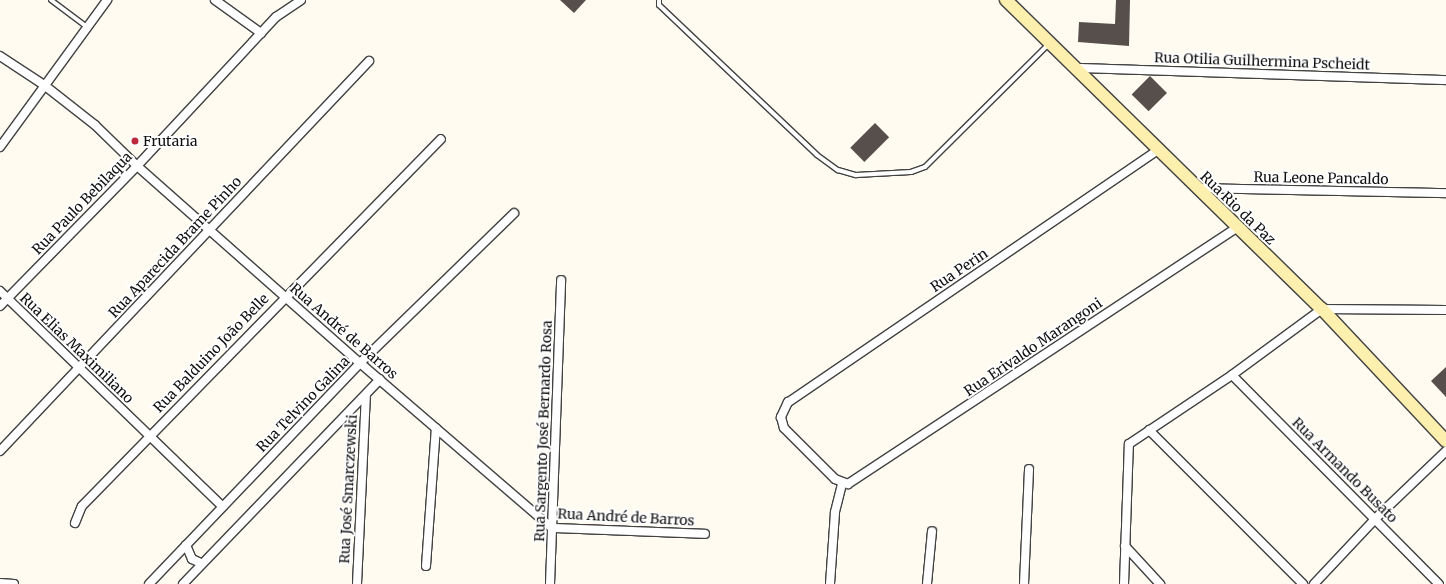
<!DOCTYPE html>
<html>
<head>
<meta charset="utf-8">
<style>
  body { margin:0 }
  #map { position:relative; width:1446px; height:584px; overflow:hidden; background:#fffbf1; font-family:Merriweather,serif }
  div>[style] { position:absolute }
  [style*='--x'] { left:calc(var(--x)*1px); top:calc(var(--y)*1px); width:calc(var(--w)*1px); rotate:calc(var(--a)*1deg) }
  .building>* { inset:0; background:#574f4b; transform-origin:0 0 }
  .roads { filter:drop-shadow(1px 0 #424242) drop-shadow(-1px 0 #424242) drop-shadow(0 1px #424242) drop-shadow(0 -1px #424242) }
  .service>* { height:4px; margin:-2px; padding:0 2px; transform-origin:2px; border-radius:2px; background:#fff }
  .minor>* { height:8px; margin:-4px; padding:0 4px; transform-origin:4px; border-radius:4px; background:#fff }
  .secondary>* { height:12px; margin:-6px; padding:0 6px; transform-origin:6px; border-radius:6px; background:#fdefae }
  .dots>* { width:11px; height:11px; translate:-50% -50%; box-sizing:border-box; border:2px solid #fff; border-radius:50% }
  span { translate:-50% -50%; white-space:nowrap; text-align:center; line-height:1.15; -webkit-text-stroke:4px #fff; paint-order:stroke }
  .street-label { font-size:14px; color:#0f0f0f }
  .poi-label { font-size:14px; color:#0f0f0f }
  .left { translate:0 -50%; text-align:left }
</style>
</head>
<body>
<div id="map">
  <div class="building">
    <div style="clip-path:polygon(560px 0,586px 0,574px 13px)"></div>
    <div style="clip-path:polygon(1116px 0,1130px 0,1129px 46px,1078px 42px,1079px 22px,1115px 24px)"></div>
    <div style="left:1150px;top:76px;width:24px;height:26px;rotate:45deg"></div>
    <div style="left:875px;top:123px;width:20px;height:35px;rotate:45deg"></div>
    <div style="clip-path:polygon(1446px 367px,1446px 397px,1431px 381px)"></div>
  </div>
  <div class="roads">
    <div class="service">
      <div style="--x:51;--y:0;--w:45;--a:36.9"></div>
      <div style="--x:659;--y:0;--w:5;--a:90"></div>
      <div style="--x:659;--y:5;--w:218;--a:43.5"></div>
      <div style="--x:817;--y:155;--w:26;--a:36"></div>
      <div style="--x:838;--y:170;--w:19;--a:16"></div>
      <div style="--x:856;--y:175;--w:55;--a:-3.1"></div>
      <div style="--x:911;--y:172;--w:15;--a:-20"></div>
      <div style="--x:925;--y:167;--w:175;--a:-44.8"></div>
    </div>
    <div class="minor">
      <div style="--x:215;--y:0;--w:57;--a:35.7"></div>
      <div style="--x:0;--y:56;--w:53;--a:33.4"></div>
      <div style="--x:44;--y:85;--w:65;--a:38.1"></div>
      <div style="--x:95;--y:125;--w:59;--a:44.3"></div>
      <div style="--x:137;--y:166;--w:298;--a:41.5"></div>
      <div style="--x:360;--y:363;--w:253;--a:40.7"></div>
      <div style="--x:552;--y:528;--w:153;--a:2.2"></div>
      <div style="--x:1077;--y:68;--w:369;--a:1.9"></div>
      <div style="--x:0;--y:147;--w:182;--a:-53.9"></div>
      <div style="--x:1158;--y:150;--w:448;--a:145.7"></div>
      <div style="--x:788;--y:402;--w:17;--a:115"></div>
      <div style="--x:781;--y:417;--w:11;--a:75"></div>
      <div style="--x:784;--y:428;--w:72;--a:45"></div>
      <div style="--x:835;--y:479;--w:14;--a:21"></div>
      <div style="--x:848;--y:484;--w:465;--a:-33.4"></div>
      <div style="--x:1197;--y:188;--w:249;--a:1.2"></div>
      <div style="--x:0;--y:291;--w:310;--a:44.1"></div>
      <div style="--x:0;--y:306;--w:196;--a:-45.6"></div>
      <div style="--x:137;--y:166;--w:204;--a:-47"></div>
      <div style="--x:276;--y:17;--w:30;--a:-34"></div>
      <div style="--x:1232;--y:375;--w:294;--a:45.3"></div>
      <div style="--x:1149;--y:430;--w:218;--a:45"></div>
      <div style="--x:0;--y:451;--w:537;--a:-46.58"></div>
      <div style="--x:75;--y:523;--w:18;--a:-68"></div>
      <div style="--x:82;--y:506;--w:513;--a:-45.63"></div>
      <div style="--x:186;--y:545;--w:15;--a:67"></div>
      <div style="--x:192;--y:559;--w:10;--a:24"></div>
      <div style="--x:1125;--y:546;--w:52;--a:47.4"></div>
      <div style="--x:426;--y:566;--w:138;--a:-85.9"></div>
      <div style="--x:0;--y:583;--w:14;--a:4"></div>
      <div style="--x:149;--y:584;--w:306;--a:-46.3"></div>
      <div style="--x:360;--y:363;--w:215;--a:-44.2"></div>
      <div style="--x:183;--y:584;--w:284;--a:-46.1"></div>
      <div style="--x:357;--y:584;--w:189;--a:-87.3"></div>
      <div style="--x:550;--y:584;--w:304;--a:-87.9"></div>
      <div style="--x:830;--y:584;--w:72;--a:-86"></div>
      <div style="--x:835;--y:512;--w:30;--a:-76"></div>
      <div style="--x:927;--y:584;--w:53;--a:-84.6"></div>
      <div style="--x:1024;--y:584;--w:115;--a:-87.5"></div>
      <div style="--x:1124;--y:584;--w:140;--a:-88"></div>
      <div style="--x:1129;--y:444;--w:124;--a:-33.8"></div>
      <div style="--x:1232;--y:375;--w:112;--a:-36.3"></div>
      <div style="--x:1322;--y:309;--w:124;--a:0.5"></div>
      <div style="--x:1314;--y:584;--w:91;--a:-46.8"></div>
      <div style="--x:1376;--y:518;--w:97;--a:-43.7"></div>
    </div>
    <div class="secondary">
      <div style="--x:1006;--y:0;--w:442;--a:44.4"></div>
      <div style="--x:1322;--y:309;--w:181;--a:46.8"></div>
    </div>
  </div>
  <div class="dots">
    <div style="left:135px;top:141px;background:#bd293b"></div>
  </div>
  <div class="street-label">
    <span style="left:1262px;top:61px;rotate:2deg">Rua Otilia Guilhermina Pscheidt</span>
    <span style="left:1321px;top:178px;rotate:1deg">Rua Leone Pancaldo</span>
    <span style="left:82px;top:203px;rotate:-46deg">Rua Paulo Bebilaqua</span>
    <span style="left:1238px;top:208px;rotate:44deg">Rua Rio da Paz</span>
    <span style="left:175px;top:247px;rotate:-47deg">Rua Aparecida Brame Pinho</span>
    <span style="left:959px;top:270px;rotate:-34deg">Rua Perin</span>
    <span style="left:344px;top:331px;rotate:41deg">Rua André de Barros</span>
    <span style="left:1033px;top:347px;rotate:-34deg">Rua Erivaldo Marangoni</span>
    <span style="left:77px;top:348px;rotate:44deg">Rua Elias Maximiliano</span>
    <span style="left:211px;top:353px;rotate:-46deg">Rua Balduino João Belle</span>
    <span style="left:303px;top:404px;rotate:-46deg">Rua Telvino Galina</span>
    <span style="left:543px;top:431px;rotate:-88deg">Rua Sargento José Bernardo Rosa</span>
    <span style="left:1345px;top:470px;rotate:45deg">Rua Armando Busato</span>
    <span style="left:348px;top:489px;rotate:-87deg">Rua José Smarczewski</span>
    <span style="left:626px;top:517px;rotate:3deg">Rua André de Barros</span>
  </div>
  <div class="poi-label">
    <span class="left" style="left:143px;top:141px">Frutaria</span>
  </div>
</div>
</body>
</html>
